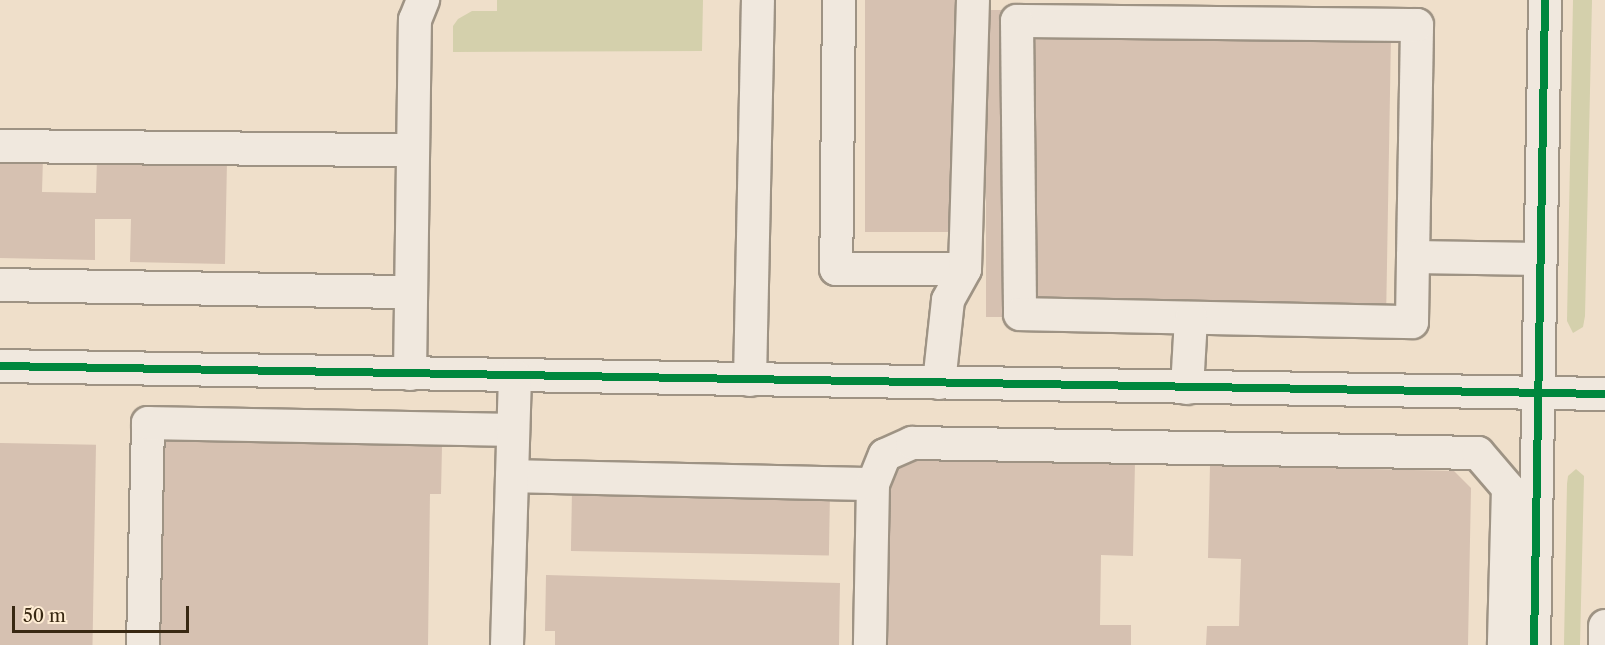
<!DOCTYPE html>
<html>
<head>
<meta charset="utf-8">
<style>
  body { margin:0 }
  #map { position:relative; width:1605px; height:645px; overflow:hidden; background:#efdfca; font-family:"Libre Caslon Text",serif }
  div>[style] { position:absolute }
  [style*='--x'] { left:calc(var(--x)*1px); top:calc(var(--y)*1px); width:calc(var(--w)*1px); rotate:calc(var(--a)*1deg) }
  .green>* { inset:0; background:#d4d0ac }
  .building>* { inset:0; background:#d6c1b1; transform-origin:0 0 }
  .roads { filter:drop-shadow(2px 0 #9e9384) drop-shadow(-2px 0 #9e9384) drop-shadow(0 2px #9e9384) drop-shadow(0 -2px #9e9384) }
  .minor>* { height:32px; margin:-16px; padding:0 16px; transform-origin:16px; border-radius:16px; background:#f0e8de }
  .cycleway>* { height:8px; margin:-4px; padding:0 4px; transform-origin:4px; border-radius:4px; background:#00873e }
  span { translate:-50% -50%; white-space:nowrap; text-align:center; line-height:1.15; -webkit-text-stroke:4.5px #feecd3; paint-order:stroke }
  .scale { position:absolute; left:12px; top:606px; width:177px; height:27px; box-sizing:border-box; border:3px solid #382812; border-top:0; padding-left:8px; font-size:18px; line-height:21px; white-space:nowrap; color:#382812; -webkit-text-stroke:4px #feecd3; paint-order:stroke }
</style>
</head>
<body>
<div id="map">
  <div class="green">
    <div style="clip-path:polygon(497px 0,703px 0,702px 51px,453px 52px,453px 26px,458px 19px,472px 11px,497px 11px)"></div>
    <div style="clip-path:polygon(1573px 0,1592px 0,1585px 316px,1583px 327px,1573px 333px,1567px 321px)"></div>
    <div style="clip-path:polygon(1576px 469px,1584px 476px,1580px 645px,1564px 645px,1567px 484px,1568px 476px)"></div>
  </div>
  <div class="building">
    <div style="left:865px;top:0;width:101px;height:232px"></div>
    <div style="left:986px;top:10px;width:22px;height:307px"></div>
    <div style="left:1034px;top:32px;width:357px;height:272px;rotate:1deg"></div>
    <div style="clip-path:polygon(0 157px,43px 158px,42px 192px,96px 193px,97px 158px,227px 161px,225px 264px,130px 262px,131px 219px,95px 219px,95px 260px,0 258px)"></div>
    <div style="clip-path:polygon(152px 440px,442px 446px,441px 494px,430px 494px,428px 645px,148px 645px)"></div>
    <div style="left:0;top:443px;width:96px;height:202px;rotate:1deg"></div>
    <div style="clip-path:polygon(896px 457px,1135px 462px,1133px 556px,1101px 555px,1100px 625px,1131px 625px,1131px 645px,881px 645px,884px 470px)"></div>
    <div style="clip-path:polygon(1210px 465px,1454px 471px,1471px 488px,1468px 645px,1206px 645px,1207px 626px,1239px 626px,1241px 559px,1208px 558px)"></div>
    <div style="left:572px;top:490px;width:258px;height:61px;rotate:1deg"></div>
    <div style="clip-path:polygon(546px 575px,840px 583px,839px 645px,555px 645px,555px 631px,545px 631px)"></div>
  </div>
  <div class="roads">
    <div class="minor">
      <div style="--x:839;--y:0;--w:269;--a:90.6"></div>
      <div style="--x:836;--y:269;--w:129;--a:0"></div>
      <div style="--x:0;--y:146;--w:413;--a:0.6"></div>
      <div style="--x:1413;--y:257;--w:232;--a:-89"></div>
      <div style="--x:1417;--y:25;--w:400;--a:-179.4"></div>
      <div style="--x:1017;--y:21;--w:293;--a:89.4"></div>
      <div style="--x:1020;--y:314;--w:392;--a:1.2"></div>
      <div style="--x:1412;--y:322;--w:65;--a:-89.1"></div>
      <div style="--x:1413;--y:257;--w:127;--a:0.9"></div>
      <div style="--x:0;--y:285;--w:411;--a:1"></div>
      <div style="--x:0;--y:366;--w:1605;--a:1"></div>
      <div style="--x:410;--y:374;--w:354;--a:-89.2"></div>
      <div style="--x:415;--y:20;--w:22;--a:-68"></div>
      <div style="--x:750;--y:380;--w:380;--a:-88.8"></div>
      <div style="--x:939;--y:383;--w:83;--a:-83.8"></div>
      <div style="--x:948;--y:300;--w:35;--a:-61"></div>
      <div style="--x:965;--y:269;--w:269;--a:-88.3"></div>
      <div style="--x:1187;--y:388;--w:70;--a:-86.7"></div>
      <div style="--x:512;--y:476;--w:361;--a:1.3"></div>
      <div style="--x:873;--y:484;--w:161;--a:91.1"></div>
      <div style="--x:873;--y:484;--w:31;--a:-68"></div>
      <div style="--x:885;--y:455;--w:30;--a:-24"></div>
      <div style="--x:912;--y:443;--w:566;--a:1.01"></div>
      <div style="--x:1478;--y:453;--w:46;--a:49.4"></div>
      <div style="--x:1508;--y:488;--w:157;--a:91.5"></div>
      <div style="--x:143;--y:645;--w:222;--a:-88.7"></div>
      <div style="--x:148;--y:423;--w:365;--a:1.1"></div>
      <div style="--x:507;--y:645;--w:269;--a:-88.3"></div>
      <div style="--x:1534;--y:645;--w:645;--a:-89.02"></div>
      <div style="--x:1605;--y:645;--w:19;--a:-90"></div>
    </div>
  </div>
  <div class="cycleway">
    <div style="--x:0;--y:366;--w:1605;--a:1"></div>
    <div style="--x:1534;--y:645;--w:645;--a:-89.02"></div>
  </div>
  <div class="scale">50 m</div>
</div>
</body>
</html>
